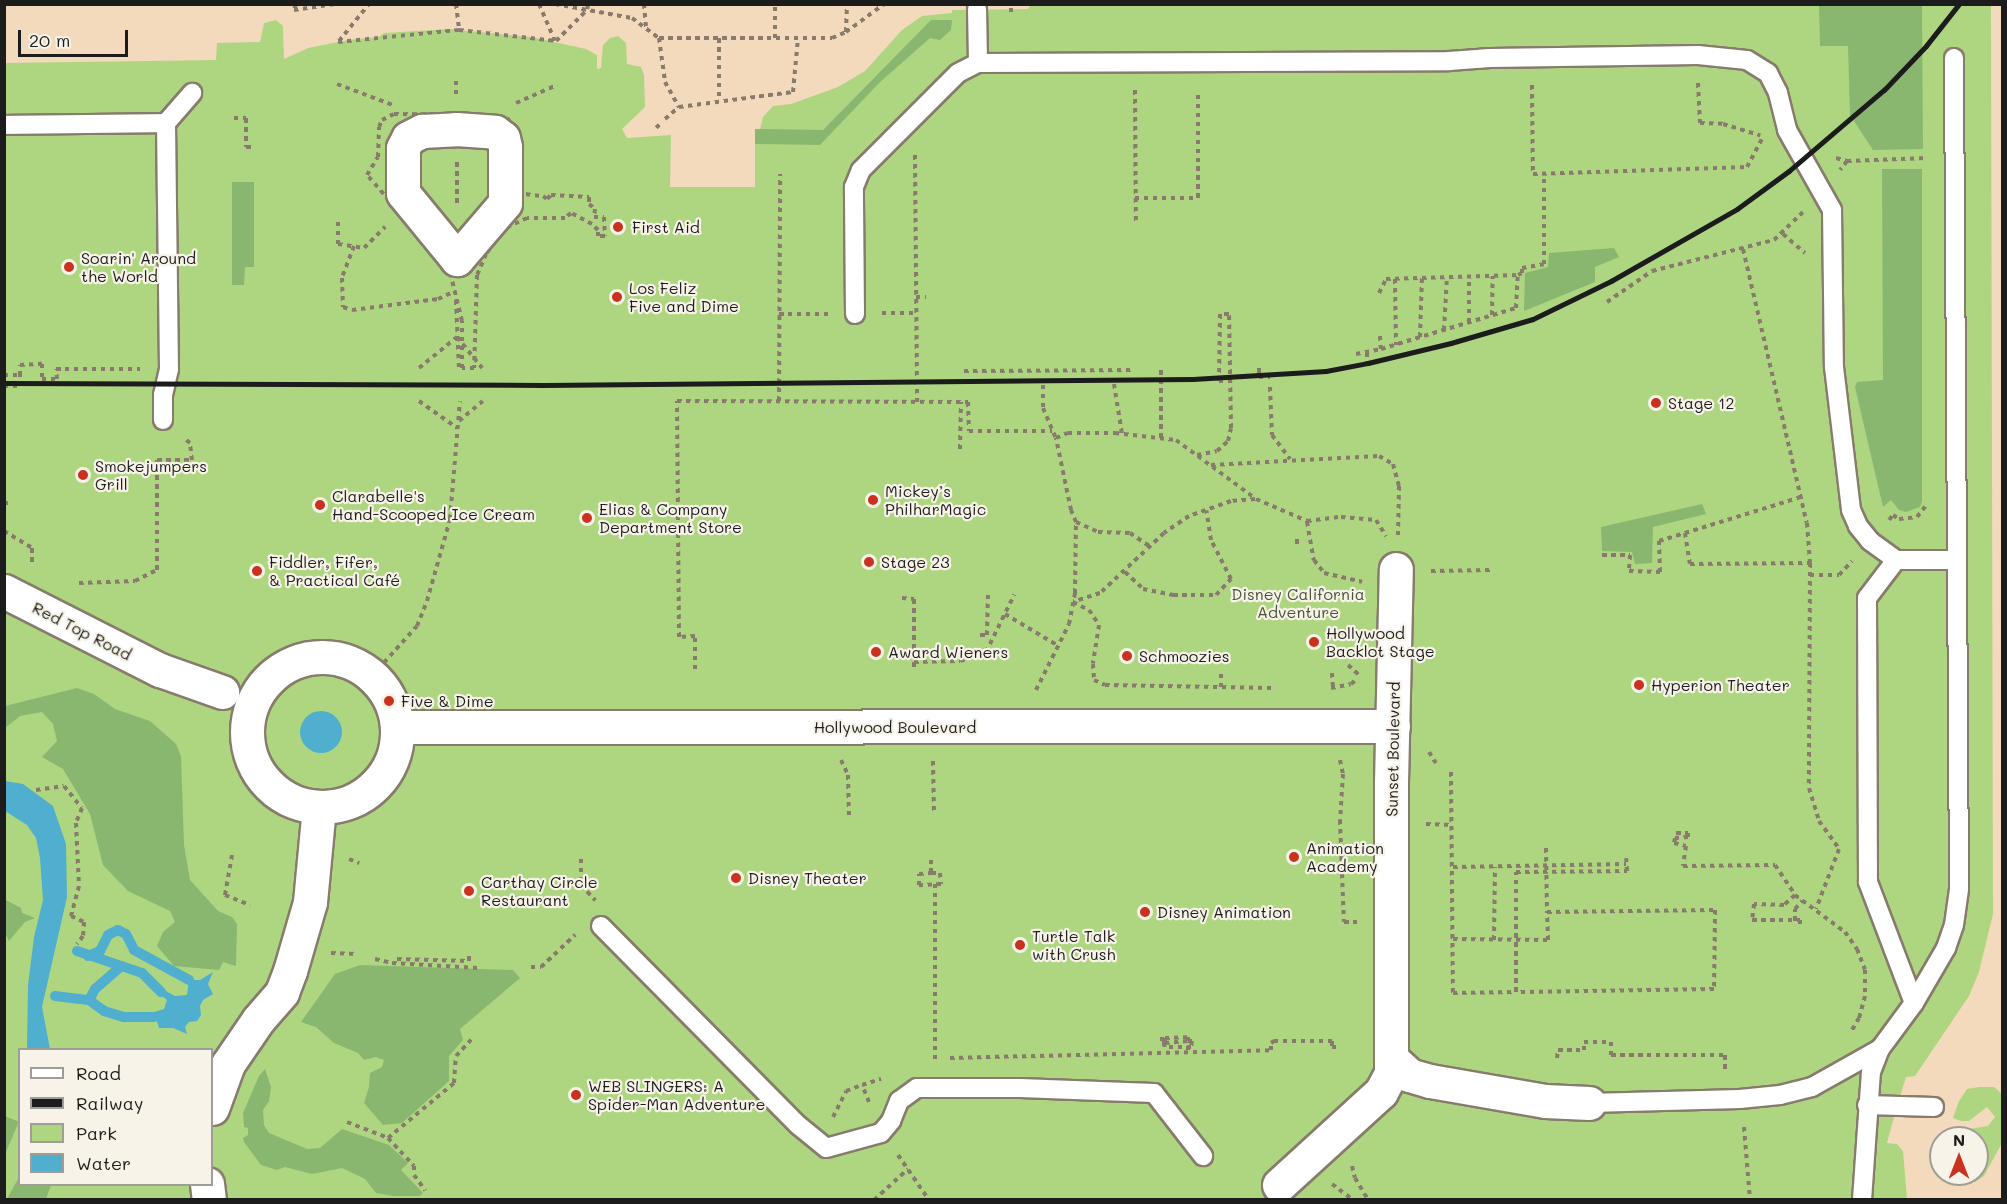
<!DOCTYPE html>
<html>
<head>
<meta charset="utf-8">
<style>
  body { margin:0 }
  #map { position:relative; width:2007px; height:1204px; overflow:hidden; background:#f4dabc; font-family:Mali,sans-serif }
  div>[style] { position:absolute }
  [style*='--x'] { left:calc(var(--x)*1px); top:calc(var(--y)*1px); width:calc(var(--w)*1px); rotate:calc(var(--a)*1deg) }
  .green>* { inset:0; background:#aed681 }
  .forest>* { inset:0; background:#8ab76f; transform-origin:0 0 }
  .water>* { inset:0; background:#50aecf }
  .round { border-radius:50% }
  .stream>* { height:10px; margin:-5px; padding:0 5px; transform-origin:5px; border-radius:5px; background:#50aecf }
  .path>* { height:4px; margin-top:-2px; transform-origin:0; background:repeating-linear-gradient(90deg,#887b6c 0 4.5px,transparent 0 9px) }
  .roads { filter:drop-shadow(2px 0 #887b6c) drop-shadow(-2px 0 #887b6c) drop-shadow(0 2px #887b6c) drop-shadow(0 -2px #887b6c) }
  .lane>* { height:18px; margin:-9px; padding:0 9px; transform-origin:9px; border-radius:9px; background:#fff }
  .street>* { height:33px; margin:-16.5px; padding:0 16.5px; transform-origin:16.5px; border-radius:16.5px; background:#fff }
  .street>.ring { margin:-16.5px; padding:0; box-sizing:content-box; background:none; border:33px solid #fff; border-radius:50% }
  .rail>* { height:4.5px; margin:-2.25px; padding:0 2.25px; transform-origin:2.25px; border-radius:2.25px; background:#1c1c1c }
  .dots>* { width:16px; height:16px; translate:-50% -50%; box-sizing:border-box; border:3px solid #f7f3e8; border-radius:50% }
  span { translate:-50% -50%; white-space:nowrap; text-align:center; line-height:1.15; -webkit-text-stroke:4.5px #f7f3e8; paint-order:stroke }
  .poi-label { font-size:16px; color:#1c1c1c }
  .left { translate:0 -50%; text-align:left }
  .park-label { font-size:16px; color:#48543a }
  .street-label { font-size:16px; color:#1c1c1c }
  .frame { position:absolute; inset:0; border:6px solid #1c1c1c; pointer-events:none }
  .legend { position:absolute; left:18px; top:1048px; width:195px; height:138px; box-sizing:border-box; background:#f7f3e8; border:2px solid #9f9d96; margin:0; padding:8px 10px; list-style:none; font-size:18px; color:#1c1c1c }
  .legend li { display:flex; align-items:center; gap:12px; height:30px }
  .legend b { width:30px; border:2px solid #9f9d96 }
  .north { position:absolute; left:1929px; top:1126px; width:60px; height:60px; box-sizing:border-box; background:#f7f3e8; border:2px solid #9f9d96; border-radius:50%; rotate:0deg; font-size:16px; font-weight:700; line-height:24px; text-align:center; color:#1c1c1c }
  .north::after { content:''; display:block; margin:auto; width:21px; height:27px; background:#c8321e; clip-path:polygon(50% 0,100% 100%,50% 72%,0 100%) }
  .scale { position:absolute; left:18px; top:30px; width:110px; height:27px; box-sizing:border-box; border:3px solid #1c1c1c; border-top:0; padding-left:8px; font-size:18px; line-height:21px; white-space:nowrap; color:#1c1c1c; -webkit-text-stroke:4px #f7f3e8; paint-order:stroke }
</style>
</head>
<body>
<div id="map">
  <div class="green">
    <div style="clip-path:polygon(evenodd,1031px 4px,1991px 5px,1993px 914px,1979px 972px,1969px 996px,1915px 1076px,1906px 1077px,1897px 1106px,1887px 1143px,1897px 1144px,1903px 1151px,1907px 1199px,5px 1199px,4px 63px,216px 60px,217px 43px,260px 42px,264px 23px,276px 20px,283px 26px,284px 59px,308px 48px,348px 40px,379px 37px,384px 33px,449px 29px,531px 37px,586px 49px,597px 55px,597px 69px,601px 68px,603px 45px,610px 38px,618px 36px,626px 43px,627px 64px,641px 67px,644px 75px,645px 107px,622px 129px,627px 138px,671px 135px,670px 187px,755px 187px,755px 129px,760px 129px,763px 117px,773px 106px,791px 104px,838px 87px,865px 71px,902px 30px,922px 16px,952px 13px,952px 10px,1028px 9px,1031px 4px,20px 1050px,212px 1050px,212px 1184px,20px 1184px,20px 1050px)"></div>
    <div style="clip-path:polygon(1979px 1087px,1994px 1087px,2002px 1094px,2002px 1143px,1984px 1176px,1975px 1182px,1962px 1182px,1954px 1174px,1977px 1174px,1977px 1138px,1950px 1138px,1950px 1132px,1988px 1126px,1995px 1117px,1987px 1107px,1969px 1121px,1961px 1121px,1953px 1118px,1959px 1101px,1967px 1089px)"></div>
  </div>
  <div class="forest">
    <div style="clip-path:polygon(1819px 5px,1922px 5px,1923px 149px,1873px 150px,1850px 115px,1848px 46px,1820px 46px)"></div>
    <div style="clip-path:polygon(931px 20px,952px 20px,951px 30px,940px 40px,930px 38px,879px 83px,820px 145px,755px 144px,755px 129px,823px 130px)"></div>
    <div style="clip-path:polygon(1882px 169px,1922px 169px,1922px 501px,1920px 507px,1906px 512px,1899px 510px,1891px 500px,1883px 507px,1855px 387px,1857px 382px,1883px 380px)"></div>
    <div style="clip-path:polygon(232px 182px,254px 182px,254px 267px,245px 267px,244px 285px,232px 285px)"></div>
    <div style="clip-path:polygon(1614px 248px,1619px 257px,1595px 267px,1595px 282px,1524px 311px,1525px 273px,1548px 267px,1549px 253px)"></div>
    <div style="clip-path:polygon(1702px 504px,1706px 514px,1653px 527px,1652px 563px,1635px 564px,1632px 552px,1602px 551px,1601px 527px)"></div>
    <div style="clip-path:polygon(77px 688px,94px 694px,115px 709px,150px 721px,176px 744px,181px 756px,184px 845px,190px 880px,218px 911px,232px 917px,237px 924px,236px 966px,223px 962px,219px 970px,174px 966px,157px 946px,163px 932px,175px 922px,170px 911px,128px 891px,103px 865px,90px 814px,63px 769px,42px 757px,57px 741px,53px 724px,42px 712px,20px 716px,5px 728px,5px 706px)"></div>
    <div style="clip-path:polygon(4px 899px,21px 908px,22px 913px,35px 918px,25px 922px,9px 941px,5px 933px)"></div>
    <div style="clip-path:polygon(360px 965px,513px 970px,520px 978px,460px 1029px,463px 1040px,449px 1056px,449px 1081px,402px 1123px,383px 1125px,364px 1103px,369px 1087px,370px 1073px,382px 1067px,384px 1060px,376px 1057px,364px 1060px,358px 1053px,334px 1043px,316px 1027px,301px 1022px,335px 974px)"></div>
    <div style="clip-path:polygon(265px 1069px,271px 1087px,269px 1101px,263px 1110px,264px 1125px,269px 1133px,307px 1149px,320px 1148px,342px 1129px,389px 1145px,408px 1163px,401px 1170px,423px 1193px,420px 1196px,393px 1196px,376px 1193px,365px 1179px,342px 1168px,312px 1174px,285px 1167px,277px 1170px,261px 1165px,244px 1142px,243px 1138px,248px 1135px,248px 1128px,244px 1127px,243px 1113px,259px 1076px)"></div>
    <div style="left:5px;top:1116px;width:15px;height:45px;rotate:23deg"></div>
    <div style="clip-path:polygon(19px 1177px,20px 1184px,51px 1185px,46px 1199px,7px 1199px)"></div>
  </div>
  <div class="water">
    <div class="round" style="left:300px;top:711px;width:42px;height:42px"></div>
    <div style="clip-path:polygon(5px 781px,23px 784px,53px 806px,66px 844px,67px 897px,42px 1007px,50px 1049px,27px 1049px,28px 985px,34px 937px,43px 900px,40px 858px,36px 838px,27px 825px,5px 811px)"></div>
    <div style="clip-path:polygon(213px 972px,208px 984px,213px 994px,203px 1000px,200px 1006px,201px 1015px,197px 1021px,189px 1022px,185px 1027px,187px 1034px,173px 1028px,159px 1028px,154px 1012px,164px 1009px,167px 1000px,158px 993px,164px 990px,175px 996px,187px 995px,189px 980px,200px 980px)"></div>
  </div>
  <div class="stream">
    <div style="--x:77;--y:951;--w:69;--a:18.7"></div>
    <div style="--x:142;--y:973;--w:27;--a:45"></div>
    <div style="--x:88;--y:956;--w:13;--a:-23"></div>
    <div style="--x:100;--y:951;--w:18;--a:-63"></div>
    <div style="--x:108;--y:935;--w:11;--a:-27"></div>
    <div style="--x:118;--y:930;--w:9;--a:27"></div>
    <div style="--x:126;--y:934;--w:18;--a:63"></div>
    <div style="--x:134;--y:950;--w:63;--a:28.6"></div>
    <div style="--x:55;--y:996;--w:34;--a:7"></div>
    <div style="--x:89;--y:1000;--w:19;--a:36"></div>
    <div style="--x:104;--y:1011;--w:21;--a:17"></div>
    <div style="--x:124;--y:1017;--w:30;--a:0"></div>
    <div style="--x:89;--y:1000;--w:13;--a:-61"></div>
    <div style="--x:95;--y:989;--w:35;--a:-41"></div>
  </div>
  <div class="path">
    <div style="--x:296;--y:4;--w:6;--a:108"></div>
    <div style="--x:294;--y:10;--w:41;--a:-8.3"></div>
    <div style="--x:456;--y:4;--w:26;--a:83"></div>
    <div style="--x:539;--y:4;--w:40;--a:66.6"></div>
    <div style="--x:555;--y:4;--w:78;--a:10.3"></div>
    <div style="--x:632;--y:18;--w:34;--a:37"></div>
    <div style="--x:659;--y:38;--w:173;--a:0"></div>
    <div style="--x:832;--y:38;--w:15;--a:-23"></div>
    <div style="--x:846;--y:32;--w:28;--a:-88"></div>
    <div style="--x:644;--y:4;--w:24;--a:85"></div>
    <div style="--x:1011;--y:12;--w:8;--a:-90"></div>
    <div style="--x:846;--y:32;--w:47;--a:-36.4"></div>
    <div style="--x:659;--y:38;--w:44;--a:82.2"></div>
    <div style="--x:665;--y:82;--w:29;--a:61"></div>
    <div style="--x:719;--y:38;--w:63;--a:90"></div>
    <div style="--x:775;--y:38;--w:34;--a:-90"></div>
    <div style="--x:339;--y:41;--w:48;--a:-51"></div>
    <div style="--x:556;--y:41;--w:45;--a:-45"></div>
    <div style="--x:588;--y:9;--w:5;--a:-101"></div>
    <div style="--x:338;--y:42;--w:122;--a:-5.7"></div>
    <div style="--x:459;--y:30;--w:98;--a:6.5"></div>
    <div style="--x:456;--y:81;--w:14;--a:90"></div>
    <div style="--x:1698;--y:83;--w:40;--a:87.1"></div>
    <div style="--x:1700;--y:123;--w:23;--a:2"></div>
    <div style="--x:1723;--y:124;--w:39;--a:17"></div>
    <div style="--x:337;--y:84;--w:60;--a:20.6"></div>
    <div style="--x:1532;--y:85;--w:89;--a:89.4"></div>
    <div style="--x:1533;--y:174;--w:214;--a:-1.9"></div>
    <div style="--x:1747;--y:167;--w:32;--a:-62"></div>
    <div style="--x:1135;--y:90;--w:135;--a:89.6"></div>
    <div style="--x:516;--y:103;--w:45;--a:-23.7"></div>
    <div style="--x:394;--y:114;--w:96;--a:0.6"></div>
    <div style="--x:490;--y:115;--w:17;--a:10"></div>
    <div style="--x:507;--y:118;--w:13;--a:51"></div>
    <div style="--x:515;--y:128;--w:61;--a:90.9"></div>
    <div style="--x:514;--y:189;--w:5;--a:53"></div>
    <div style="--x:517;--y:193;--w:26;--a:7"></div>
    <div style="--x:543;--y:196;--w:5;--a:37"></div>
    <div style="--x:547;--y:199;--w:6;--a:-45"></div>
    <div style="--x:551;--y:195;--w:38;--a:3"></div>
    <div style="--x:589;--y:197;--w:7;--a:90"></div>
    <div style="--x:589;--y:204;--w:8;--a:40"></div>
    <div style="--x:595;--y:209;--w:8;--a:97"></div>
    <div style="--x:594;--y:217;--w:10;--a:0"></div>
    <div style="--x:604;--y:217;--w:19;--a:87"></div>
    <div style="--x:605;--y:236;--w:7;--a:180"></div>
    <div style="--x:598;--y:236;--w:6;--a:-90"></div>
    <div style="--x:598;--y:230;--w:8;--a:-135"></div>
    <div style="--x:592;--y:224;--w:24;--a:-152"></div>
    <div style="--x:571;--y:213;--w:8;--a:140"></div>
    <div style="--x:565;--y:218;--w:38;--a:180"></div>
    <div style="--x:527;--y:218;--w:23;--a:155"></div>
    <div style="--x:506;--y:228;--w:33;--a:128"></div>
    <div style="--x:486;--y:254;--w:23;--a:113"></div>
    <div style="--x:477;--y:275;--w:93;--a:91.8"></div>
    <div style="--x:474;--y:368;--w:12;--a:180"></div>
    <div style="--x:462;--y:368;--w:47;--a:-90"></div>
    <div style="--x:462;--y:321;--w:55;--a:-103.8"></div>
    <div style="--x:449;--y:268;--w:124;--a:-131.4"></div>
    <div style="--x:367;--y:175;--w:21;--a:-59"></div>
    <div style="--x:378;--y:157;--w:30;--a:-88"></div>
    <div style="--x:379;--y:127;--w:8;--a:-67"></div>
    <div style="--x:382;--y:120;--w:13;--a:-27"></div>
    <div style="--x:234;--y:118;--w:12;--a:0"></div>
    <div style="--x:246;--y:118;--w:29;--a:90"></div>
    <div style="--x:246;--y:147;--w:7;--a:0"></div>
    <div style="--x:665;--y:119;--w:18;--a:-41"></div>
    <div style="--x:679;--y:107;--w:115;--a:-7.5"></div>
    <div style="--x:793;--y:92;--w:54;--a:-84.7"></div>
    <div style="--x:656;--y:128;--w:8;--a:-45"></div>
    <div style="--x:915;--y:155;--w:247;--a:89.5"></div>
    <div style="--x:1836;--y:158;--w:11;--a:15"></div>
    <div style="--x:1847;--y:161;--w:11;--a:128"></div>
    <div style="--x:1847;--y:161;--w:80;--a:-2.1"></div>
    <div style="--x:1135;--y:198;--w:63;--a:0"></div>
    <div style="--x:1198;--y:198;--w:108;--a:-90"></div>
    <div style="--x:457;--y:203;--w:41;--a:-90"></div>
    <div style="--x:338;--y:222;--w:22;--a:90"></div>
    <div style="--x:338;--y:244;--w:26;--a:9"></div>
    <div style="--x:364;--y:248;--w:30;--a:-45"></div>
    <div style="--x:1783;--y:234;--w:29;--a:41"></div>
    <div style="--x:354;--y:246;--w:34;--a:111"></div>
    <div style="--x:342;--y:278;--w:29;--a:88"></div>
    <div style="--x:343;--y:307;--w:9;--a:18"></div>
    <div style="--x:352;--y:310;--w:87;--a:-7.3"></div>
    <div style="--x:438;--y:299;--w:14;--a:-25"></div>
    <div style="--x:1743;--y:249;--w:281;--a:76.9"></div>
    <div style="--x:1807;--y:523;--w:40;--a:85.7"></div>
    <div style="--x:1810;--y:563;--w:225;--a:90.3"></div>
    <div style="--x:1809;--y:788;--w:34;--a:73"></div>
    <div style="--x:1819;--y:821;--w:34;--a:54"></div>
    <div style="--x:1839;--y:849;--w:64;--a:111"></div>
    <div style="--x:1395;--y:279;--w:66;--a:89.1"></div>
    <div style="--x:1379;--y:293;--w:16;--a:-63"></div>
    <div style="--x:1386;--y:279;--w:132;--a:-1.7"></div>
    <div style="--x:916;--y:297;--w:10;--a:0"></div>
    <div style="--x:456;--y:300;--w:68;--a:87.5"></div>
    <div style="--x:1607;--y:302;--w:55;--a:-34.6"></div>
    <div style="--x:1652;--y:271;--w:126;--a:-14.3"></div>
    <div style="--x:1774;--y:240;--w:40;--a:-44"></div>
    <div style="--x:882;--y:313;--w:34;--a:0"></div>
    <div style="--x:779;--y:314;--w:50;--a:0"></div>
    <div style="--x:1492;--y:315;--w:39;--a:-89"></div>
    <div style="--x:1469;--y:322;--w:46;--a:-90"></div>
    <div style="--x:1444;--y:330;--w:53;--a:-86.8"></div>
    <div style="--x:1380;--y:336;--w:13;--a:86"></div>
    <div style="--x:1420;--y:337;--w:60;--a:-88.1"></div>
    <div style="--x:1367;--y:352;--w:17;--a:90"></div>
    <div style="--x:1356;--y:354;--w:25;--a:-11"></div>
    <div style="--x:1381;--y:349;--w:141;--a:-16.9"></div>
    <div style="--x:1516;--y:308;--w:33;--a:-87"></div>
    <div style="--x:1518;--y:275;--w:4;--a:-27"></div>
    <div style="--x:1522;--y:273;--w:5;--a:-90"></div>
    <div style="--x:1522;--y:268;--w:22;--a:-10"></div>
    <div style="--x:1544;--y:264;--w:90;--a:-90"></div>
    <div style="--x:419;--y:368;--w:49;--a:-39.2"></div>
    <div style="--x:457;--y:337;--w:40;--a:51"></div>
    <div style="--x:1259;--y:368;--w:9;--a:90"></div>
    <div style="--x:1259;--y:377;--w:11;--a:0"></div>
    <div style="--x:1161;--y:370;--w:68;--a:90"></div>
    <div style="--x:964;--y:371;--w:168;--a:-0.3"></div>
    <div style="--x:4;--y:375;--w:16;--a:0"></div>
    <div style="--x:20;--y:375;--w:10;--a:-90"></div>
    <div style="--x:20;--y:365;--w:22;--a:-3"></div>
    <div style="--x:42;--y:364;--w:15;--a:90"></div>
    <div style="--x:42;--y:379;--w:15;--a:0"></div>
    <div style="--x:57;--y:379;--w:10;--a:-96"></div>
    <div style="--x:56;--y:369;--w:84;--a:0"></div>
    <div style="--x:1114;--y:384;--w:51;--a:80.9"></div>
    <div style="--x:1043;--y:385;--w:23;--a:90"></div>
    <div style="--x:1043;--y:408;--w:33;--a:67"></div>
    <div style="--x:4;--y:386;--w:16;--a:0"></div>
    <div style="--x:20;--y:386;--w:11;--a:-90"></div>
    <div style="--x:1270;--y:387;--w:48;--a:87.6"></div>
    <div style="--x:1272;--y:435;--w:30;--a:53"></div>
    <div style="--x:419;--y:401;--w:47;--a:35.4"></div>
    <div style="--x:779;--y:401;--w:227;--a:-89.7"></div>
    <div style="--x:459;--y:421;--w:31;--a:-40"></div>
    <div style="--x:960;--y:449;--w:47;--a:-88.8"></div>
    <div style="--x:1197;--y:455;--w:20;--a:-11"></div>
    <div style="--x:1217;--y:451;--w:15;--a:-42"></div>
    <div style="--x:1228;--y:441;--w:13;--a:-77"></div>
    <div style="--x:1231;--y:428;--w:114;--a:-91"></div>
    <div style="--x:1229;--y:314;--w:9;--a:180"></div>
    <div style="--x:1220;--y:314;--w:67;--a:90.9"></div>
    <div style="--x:1219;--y:381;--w:10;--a:0"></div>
    <div style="--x:1211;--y:465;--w:168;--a:-3.1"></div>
    <div style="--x:1379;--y:456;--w:16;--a:30"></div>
    <div style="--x:1393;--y:464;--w:23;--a:75"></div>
    <div style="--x:1399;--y:486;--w:49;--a:91.2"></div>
    <div style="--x:1255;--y:499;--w:24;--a:175"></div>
    <div style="--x:1231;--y:501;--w:45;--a:160.3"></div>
    <div style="--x:1189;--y:516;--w:30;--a:146"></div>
    <div style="--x:1164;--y:533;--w:88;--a:136.8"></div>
    <div style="--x:1100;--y:593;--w:28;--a:162"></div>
    <div style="--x:1073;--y:602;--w:18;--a:27"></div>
    <div style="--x:1089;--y:610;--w:18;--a:56"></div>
    <div style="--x:1099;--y:625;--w:39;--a:99"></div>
    <div style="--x:1093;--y:664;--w:16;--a:86"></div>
    <div style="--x:1094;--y:680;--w:12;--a:24"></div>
    <div style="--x:1105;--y:685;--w:168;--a:1"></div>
    <div style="--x:4;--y:503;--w:9;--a:0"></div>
    <div style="--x:1889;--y:520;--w:6;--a:-51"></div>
    <div style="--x:1893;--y:515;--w:7;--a:34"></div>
    <div style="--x:1899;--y:519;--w:18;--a:-6"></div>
    <div style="--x:1917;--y:517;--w:16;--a:-52"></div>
    <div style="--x:1076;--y:522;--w:24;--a:24"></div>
    <div style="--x:1098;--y:532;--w:32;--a:2"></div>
    <div style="--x:1130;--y:533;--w:25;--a:34"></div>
    <div style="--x:1307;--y:522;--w:39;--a:80"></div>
    <div style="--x:1314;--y:560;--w:16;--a:52"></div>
    <div style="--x:1324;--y:573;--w:39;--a:13"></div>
    <div style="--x:4;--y:531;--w:33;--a:31"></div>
    <div style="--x:32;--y:548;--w:18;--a:90"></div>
    <div style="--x:1685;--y:533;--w:31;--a:81"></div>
    <div style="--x:1690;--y:564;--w:120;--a:-0.5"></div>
    <div style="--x:1297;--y:544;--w:7;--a:-90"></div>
    <div style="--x:1602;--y:555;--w:28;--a:0"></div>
    <div style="--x:1630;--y:555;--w:16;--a:94"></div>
    <div style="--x:1629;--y:571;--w:31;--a:2"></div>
    <div style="--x:1660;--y:572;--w:31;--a:-92"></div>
    <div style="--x:1659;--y:541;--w:149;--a:-17.2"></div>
    <div style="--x:1431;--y:571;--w:59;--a:-1"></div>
    <div style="--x:1125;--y:572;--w:25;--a:43"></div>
    <div style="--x:1143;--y:589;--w:31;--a:11"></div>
    <div style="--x:1173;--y:595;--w:43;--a:0"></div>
    <div style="--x:1216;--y:595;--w:22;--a:-47"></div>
    <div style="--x:1231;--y:579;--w:44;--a:-117.1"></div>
    <div style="--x:1211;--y:540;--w:30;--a:-99"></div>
    <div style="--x:1810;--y:575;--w:29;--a:0"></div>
    <div style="--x:1839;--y:575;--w:19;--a:-47"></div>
    <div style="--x:79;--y:583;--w:56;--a:-2"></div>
    <div style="--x:135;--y:581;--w:25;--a:-27"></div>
    <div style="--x:157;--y:570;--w:110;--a:-90"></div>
    <div style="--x:157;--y:460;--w:35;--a:0"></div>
    <div style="--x:192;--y:460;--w:17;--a:-97"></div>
    <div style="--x:190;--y:443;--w:8;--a:-140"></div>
    <div style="--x:902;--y:598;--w:12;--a:5"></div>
    <div style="--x:914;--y:599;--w:68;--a:90"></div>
    <div style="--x:1005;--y:614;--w:61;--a:30.8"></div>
    <div style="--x:1344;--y:631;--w:17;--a:3"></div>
    <div style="--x:980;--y:635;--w:7;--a:0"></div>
    <div style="--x:987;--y:635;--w:40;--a:-88.6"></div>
    <div style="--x:914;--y:662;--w:46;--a:-1.2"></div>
    <div style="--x:960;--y:661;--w:28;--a:-19"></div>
    <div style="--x:986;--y:652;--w:64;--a:-63.8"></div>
    <div style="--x:1348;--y:665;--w:15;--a:42"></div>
    <div style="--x:695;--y:669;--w:33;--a:-90"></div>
    <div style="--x:695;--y:636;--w:16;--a:176"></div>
    <div style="--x:679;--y:637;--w:236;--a:-90.5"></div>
    <div style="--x:677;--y:401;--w:291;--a:0.2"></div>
    <div style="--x:968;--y:402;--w:29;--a:88"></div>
    <div style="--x:969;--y:431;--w:83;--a:0"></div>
    <div style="--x:1332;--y:673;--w:14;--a:86"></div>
    <div style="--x:372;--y:676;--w:67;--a:-48"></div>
    <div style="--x:417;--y:626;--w:27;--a:-68"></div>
    <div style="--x:427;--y:601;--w:85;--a:-74.3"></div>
    <div style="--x:450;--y:519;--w:118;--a:-85.2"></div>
    <div style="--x:1221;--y:687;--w:13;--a:-90"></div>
    <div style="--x:1331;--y:688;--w:20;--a:-11"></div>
    <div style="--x:1351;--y:684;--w:8;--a:-40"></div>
    <div style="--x:1036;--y:690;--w:74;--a:-63.4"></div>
    <div style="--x:1069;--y:624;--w:32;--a:-79"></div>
    <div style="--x:1075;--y:593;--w:71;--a:-89.2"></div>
    <div style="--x:1076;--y:522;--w:13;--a:-113"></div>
    <div style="--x:1071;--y:510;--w:74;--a:-101.8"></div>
    <div style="--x:1056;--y:438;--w:13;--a:-23"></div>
    <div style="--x:1068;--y:433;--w:47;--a:0"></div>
    <div style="--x:1115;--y:433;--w:61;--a:6.5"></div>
    <div style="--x:1176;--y:440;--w:99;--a:36.4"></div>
    <div style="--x:1256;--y:499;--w:56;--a:23.3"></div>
    <div style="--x:1307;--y:521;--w:34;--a:-7"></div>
    <div style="--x:1341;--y:517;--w:35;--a:5"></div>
    <div style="--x:1376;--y:520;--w:19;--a:58"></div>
    <div style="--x:1429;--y:752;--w:13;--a:58"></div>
    <div style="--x:841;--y:760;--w:17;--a:65"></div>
    <div style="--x:848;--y:775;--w:40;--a:88.6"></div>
    <div style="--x:1340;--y:760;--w:14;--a:78"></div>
    <div style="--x:1343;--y:774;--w:46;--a:93.7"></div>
    <div style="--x:1340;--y:820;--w:102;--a:87.8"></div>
    <div style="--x:1344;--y:922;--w:13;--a:0"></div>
    <div style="--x:933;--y:761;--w:53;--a:88.9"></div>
    <div style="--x:1451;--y:772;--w:221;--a:89.5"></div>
    <div style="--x:1453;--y:993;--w:63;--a:-0.9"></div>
    <div style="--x:1516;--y:992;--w:120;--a:-90"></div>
    <div style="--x:1516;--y:872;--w:111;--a:-0.5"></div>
    <div style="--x:1627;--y:871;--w:13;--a:-94"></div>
    <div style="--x:36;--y:790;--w:28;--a:-8"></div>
    <div style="--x:64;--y:786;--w:28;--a:51"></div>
    <div style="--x:82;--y:808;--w:16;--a:112"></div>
    <div style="--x:76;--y:823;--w:63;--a:87.3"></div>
    <div style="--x:79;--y:886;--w:31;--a:105"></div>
    <div style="--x:71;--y:916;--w:14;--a:25"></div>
    <div style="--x:84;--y:922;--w:14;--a:94"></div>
    <div style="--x:83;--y:936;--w:10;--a:127"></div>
    <div style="--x:1426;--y:824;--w:27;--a:2"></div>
    <div style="--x:1676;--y:833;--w:12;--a:0"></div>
    <div style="--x:1688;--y:833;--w:4;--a:90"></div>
    <div style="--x:1688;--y:837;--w:13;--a:176"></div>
    <div style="--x:1675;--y:838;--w:5;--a:101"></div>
    <div style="--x:1674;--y:843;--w:12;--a:14"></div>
    <div style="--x:1686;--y:846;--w:20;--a:99"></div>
    <div style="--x:1683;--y:866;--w:92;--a:-0.6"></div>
    <div style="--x:1775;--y:865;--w:36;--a:56"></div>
    <div style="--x:1795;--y:895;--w:62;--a:36.5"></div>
    <div style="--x:1845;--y:932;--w:21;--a:55"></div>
    <div style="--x:1857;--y:949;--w:22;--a:69"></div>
    <div style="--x:1865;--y:970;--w:26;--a:90"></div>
    <div style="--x:1865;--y:996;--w:23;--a:105"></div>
    <div style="--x:1859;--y:1018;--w:16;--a:120"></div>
    <div style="--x:1546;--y:848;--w:64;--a:89.1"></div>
    <div style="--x:232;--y:855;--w:41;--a:99.9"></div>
    <div style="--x:225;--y:895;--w:27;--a:22"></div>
    <div style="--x:349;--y:859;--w:11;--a:22"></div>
    <div style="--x:581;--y:859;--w:26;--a:90"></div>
    <div style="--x:581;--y:885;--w:21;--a:47"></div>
    <div style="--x:1453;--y:867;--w:173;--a:-1"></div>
    <div style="--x:931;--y:873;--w:9;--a:0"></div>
    <div style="--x:940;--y:873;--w:11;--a:85"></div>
    <div style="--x:941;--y:884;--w:22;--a:177"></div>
    <div style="--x:919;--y:885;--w:11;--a:-90"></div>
    <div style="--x:919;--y:874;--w:12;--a:-5"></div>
    <div style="--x:931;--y:873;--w:13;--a:-90"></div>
    <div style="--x:935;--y:884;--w:176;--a:90"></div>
    <div style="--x:1795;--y:895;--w:15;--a:138"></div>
    <div style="--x:1784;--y:905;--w:30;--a:-178"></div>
    <div style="--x:1754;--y:904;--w:16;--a:97"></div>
    <div style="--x:1752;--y:920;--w:48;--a:0"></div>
    <div style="--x:1800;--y:920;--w:6;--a:90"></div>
    <div style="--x:1795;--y:921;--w:12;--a:-90"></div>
    <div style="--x:1795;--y:909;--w:11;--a:-49"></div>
    <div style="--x:1453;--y:939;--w:95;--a:0.6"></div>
    <div style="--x:1548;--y:940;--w:28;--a:-92"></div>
    <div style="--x:1547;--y:912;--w:168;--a:-0.7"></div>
    <div style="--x:1715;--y:910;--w:79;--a:90.7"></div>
    <div style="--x:1714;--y:989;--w:198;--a:179.1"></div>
    <div style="--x:1494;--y:940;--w:73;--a:-89.2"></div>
    <div style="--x:331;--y:953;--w:26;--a:2"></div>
    <div style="--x:375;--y:959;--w:17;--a:13"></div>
    <div style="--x:392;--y:963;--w:87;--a:3.3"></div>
    <div style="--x:397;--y:959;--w:72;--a:1.6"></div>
    <div style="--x:469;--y:961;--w:6;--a:-90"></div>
    <div style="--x:531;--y:967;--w:10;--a:0"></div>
    <div style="--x:541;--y:967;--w:47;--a:-43.3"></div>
    <div style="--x:1162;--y:1037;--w:6;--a:90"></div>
    <div style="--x:1162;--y:1043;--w:3;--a:0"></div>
    <div style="--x:1165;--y:1043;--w:23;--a:-5"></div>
    <div style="--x:1188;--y:1041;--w:4;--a:0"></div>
    <div style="--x:1192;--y:1041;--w:6;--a:99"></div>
    <div style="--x:1191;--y:1047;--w:27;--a:180"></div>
    <div style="--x:1164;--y:1047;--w:4;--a:-76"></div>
    <div style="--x:1165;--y:1043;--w:5;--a:-90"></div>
    <div style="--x:1165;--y:1038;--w:23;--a:-2"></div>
    <div style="--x:1188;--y:1037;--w:16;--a:90"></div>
    <div style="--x:950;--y:1058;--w:321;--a:-1.4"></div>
    <div style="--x:1271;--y:1050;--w:7;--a:-90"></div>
    <div style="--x:1271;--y:1043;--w:4;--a:-34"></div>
    <div style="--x:1274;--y:1041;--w:58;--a:0"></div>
    <div style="--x:1332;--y:1041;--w:6;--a:90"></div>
    <div style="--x:1332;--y:1047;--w:7;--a:0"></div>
    <div style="--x:1557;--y:1058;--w:8;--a:-83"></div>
    <div style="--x:1558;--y:1050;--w:26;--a:0"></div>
    <div style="--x:1584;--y:1050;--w:8;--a:-90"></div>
    <div style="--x:1584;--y:1042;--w:27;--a:0"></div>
    <div style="--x:1611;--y:1042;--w:13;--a:90"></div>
    <div style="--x:1611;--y:1055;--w:114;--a:0"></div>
    <div style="--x:1725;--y:1055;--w:18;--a:90"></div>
    <div style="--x:869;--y:1102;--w:18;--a:-112"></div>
    <div style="--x:862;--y:1085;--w:20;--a:-18"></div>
    <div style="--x:833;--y:1117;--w:29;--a:-63"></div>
    <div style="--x:846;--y:1091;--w:17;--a:-21"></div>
    <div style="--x:347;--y:1122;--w:44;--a:21.3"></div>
    <div style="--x:388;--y:1138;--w:38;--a:47"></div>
    <div style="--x:414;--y:1166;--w:9;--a:90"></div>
    <div style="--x:414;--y:1175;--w:19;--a:54"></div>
    <div style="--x:1744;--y:1127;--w:73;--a:85.3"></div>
    <div style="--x:388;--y:1138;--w:86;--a:-39.8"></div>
    <div style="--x:454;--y:1083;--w:27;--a:-86"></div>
    <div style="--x:456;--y:1056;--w:25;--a:-47"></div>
    <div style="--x:898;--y:1155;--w:55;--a:55.4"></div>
    <div style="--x:1352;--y:1166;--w:12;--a:76"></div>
    <div style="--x:1355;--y:1178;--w:26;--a:59"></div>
    <div style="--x:1332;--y:1184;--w:26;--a:37"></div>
    <div style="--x:874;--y:1200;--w:46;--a:-42.4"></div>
  </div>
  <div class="roads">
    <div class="lane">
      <div style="--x:977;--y:9;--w:54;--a:88.9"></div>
      <div style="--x:4;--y:125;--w:162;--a:-0.7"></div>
      <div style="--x:855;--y:314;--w:127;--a:-90.5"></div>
      <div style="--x:854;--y:187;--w:18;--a:-68"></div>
      <div style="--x:861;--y:170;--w:137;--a:-45"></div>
      <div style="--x:958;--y:73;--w:22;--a:-27"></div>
      <div style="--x:978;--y:63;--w:471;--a:-0.2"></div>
      <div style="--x:1449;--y:61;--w:41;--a:-4.2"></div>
      <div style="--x:1490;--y:58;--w:208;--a:-0.8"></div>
      <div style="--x:1698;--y:55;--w:49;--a:5.8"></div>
      <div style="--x:1747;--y:60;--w:25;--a:32"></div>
      <div style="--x:1768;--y:73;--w:22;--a:63"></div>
      <div style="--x:1778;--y:93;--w:38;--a:76"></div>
      <div style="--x:1787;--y:130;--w:92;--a:60.6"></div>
      <div style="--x:1832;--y:210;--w:157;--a:89.3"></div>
      <div style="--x:1834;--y:367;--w:144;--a:83.2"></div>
      <div style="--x:1851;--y:510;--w:17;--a:66"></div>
      <div style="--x:1858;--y:526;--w:19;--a:51"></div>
      <div style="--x:1870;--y:541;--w:32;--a:36"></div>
      <div style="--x:1896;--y:560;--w:60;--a:0"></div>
      <div style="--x:163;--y:420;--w:25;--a:-90"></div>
      <div style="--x:163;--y:395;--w:27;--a:-77"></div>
      <div style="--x:169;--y:369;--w:246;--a:-90.7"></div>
      <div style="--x:166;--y:123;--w:40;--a:-49"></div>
      <div style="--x:1896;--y:560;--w:48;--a:127.3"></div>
      <div style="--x:1867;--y:598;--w:284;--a:89.8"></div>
      <div style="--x:1868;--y:882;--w:129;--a:69.2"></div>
      <div style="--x:601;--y:926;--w:280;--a:45.3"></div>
      <div style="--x:798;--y:1125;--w:36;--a:39"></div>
      <div style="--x:826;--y:1148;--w:57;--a:-15.3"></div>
      <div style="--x:881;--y:1133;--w:16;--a:-50"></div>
      <div style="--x:891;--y:1121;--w:22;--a:-68"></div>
      <div style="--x:899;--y:1101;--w:22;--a:-36"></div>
      <div style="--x:917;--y:1088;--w:103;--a:0"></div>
      <div style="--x:1020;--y:1088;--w:134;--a:2.1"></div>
      <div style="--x:1154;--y:1093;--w:80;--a:52.1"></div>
      <div style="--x:1589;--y:1103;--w:151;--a:-1.5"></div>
      <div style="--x:1740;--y:1099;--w:40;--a:-5.7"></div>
      <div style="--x:1780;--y:1095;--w:33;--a:-14"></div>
      <div style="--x:1812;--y:1087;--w:78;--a:-29.2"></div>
      <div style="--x:1867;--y:1105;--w:67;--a:1.7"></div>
      <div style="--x:1862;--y:1200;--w:128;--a:-86"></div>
      <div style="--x:1871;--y:1072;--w:25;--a:-69"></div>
      <div style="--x:1880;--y:1049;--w:57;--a:-53.5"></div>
      <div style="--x:1914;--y:1003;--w:64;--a:-59.8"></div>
      <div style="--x:1946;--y:948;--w:24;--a:-71"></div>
      <div style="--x:1954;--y:925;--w:37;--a:-82"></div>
      <div style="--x:1959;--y:888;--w:830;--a:-90.35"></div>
    </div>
    <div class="street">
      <div style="--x:456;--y:129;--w:39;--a:4"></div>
      <div style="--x:495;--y:132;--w:10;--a:37"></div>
      <div style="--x:503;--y:138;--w:9;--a:77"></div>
      <div style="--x:505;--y:147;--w:56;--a:90"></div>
      <div style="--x:505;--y:203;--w:74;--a:130.6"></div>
      <div style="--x:457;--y:259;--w:85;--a:-129.3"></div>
      <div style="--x:403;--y:193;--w:45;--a:-90"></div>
      <div style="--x:403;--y:148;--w:11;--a:-63"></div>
      <div style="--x:408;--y:138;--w:16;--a:-27"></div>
      <div style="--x:422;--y:131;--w:34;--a:-3"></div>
      <div style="--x:4;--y:591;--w:175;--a:26.9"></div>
      <div style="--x:160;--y:670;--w:66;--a:19.5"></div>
      <div class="ring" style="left:247px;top:657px;width:117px;height:117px"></div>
      <div style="--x:397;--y:727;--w:996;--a:-0.06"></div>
      <div style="--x:1392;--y:1059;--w:23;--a:43"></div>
      <div style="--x:1409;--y:1075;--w:22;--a:16"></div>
      <div style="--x:1430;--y:1081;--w:117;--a:9.9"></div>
      <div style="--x:1545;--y:1101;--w:44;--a:2.6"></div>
      <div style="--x:212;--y:1108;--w:47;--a:-70"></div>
      <div style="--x:228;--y:1064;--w:53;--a:-55.7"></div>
      <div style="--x:258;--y:1020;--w:37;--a:-49"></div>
      <div style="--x:282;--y:992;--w:22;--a:-69"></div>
      <div style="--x:290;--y:971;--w:72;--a:-73.8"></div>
      <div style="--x:310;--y:902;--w:95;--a:-84.6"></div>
      <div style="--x:207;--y:1184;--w:16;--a:83"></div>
      <div style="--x:1279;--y:1185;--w:138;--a:-42.4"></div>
      <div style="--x:1381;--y:1092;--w:21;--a:-62"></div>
      <div style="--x:1391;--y:1073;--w:291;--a:-90"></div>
      <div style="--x:1391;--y:782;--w:213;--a:-88.7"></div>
    </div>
  </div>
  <div class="rail">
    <div style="--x:4;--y:383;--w:539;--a:0.21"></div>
    <div style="--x:543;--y:385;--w:650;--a:-0.53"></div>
    <div style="--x:1193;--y:379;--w:133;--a:-3.4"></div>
    <div style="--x:1326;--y:371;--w:43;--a:-10.8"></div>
    <div style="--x:1368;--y:363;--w:85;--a:-13.5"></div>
    <div style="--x:1451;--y:343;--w:85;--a:-16.3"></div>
    <div style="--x:1533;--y:319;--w:87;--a:-26"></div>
    <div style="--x:1611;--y:281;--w:145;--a:-29.7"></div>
    <div style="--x:1737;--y:209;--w:64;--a:-36.2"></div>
    <div style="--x:1789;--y:171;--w:125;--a:-40.5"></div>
    <div style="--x:1884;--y:90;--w:61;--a:-46.3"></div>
    <div style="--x:1926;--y:46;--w:53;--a:-51.8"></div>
  </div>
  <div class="dots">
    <div style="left:618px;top:227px;background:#c8321e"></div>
    <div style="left:69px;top:267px;background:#c8321e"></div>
    <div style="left:617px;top:297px;background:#c8321e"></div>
    <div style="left:1656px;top:403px;background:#c8321e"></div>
    <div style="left:83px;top:475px;background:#c8321e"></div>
    <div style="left:873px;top:500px;background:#c8321e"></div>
    <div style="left:320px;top:505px;background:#c8321e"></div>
    <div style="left:587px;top:518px;background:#c8321e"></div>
    <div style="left:869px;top:562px;background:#c8321e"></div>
    <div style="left:257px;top:571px;background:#c8321e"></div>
    <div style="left:1314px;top:642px;background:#c8321e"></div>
    <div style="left:876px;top:652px;background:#c8321e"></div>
    <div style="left:1127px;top:656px;background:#c8321e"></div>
    <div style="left:1639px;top:685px;background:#c8321e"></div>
    <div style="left:389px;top:701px;background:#c8321e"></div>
    <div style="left:1294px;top:857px;background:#c8321e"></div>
    <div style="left:736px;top:878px;background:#c8321e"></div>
    <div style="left:469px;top:891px;background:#c8321e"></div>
    <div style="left:1145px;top:912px;background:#c8321e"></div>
    <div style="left:1020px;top:945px;background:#c8321e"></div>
    <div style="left:576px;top:1095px;background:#c8321e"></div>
  </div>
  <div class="poi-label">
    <span class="left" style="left:632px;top:227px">First Aid</span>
    <span class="left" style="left:81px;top:267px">Soarin' Around<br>the World</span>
    <span class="left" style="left:629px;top:297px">Los Feliz<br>Five and Dime</span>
    <span class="left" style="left:1668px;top:403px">Stage 12</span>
    <span class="left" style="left:95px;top:475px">Smokejumpers<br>Grill</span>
    <span class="left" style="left:885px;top:500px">Mickey’s<br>PhilharMagic</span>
    <span class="left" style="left:332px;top:505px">Clarabelle's<br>Hand-Scooped Ice Cream</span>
    <span class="left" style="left:599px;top:518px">Elias &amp; Company<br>Department Store</span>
    <span class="left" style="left:269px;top:571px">Fiddler, Fifer,<br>&amp; Practical Café</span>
    <span class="left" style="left:881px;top:562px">Stage 23</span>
    <span class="left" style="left:1326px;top:642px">Hollywood<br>Backlot Stage</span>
    <span class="left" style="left:888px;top:652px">Award Wieners</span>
    <span class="left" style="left:1139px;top:656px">Schmoozies</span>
    <span class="left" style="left:1651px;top:685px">Hyperion Theater</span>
    <span class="left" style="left:401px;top:701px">Five &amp; Dime</span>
    <span class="left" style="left:1306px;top:857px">Animation<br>Academy</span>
    <span class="left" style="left:748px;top:878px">Disney Theater</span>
    <span class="left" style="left:481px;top:891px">Carthay Circle<br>Restaurant</span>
    <span class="left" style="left:1157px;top:912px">Disney Animation</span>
    <span class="left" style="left:1032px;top:945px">Turtle Talk<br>with Crush</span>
    <span class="left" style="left:588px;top:1095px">WEB SLINGERS: A<br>Spider-Man Adventure</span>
  </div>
  <div class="park-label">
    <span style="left:1298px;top:603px">Disney California<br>Adventure</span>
  </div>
  <div class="street-label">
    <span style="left:82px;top:631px;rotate:27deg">Red Top Road</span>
    <span style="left:895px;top:727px">Hollywood Boulevard</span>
    <span style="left:1393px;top:749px;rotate:-89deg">Sunset Boulevard</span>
  </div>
  <div class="frame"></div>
  <ul class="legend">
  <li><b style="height:8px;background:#fff"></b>Road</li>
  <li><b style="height:8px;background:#1c1c1c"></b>Railway</li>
  <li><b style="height:16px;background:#aed681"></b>Park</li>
  <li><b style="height:16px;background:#50aecf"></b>Water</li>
  </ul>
  <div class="north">N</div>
  <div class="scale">20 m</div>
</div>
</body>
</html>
